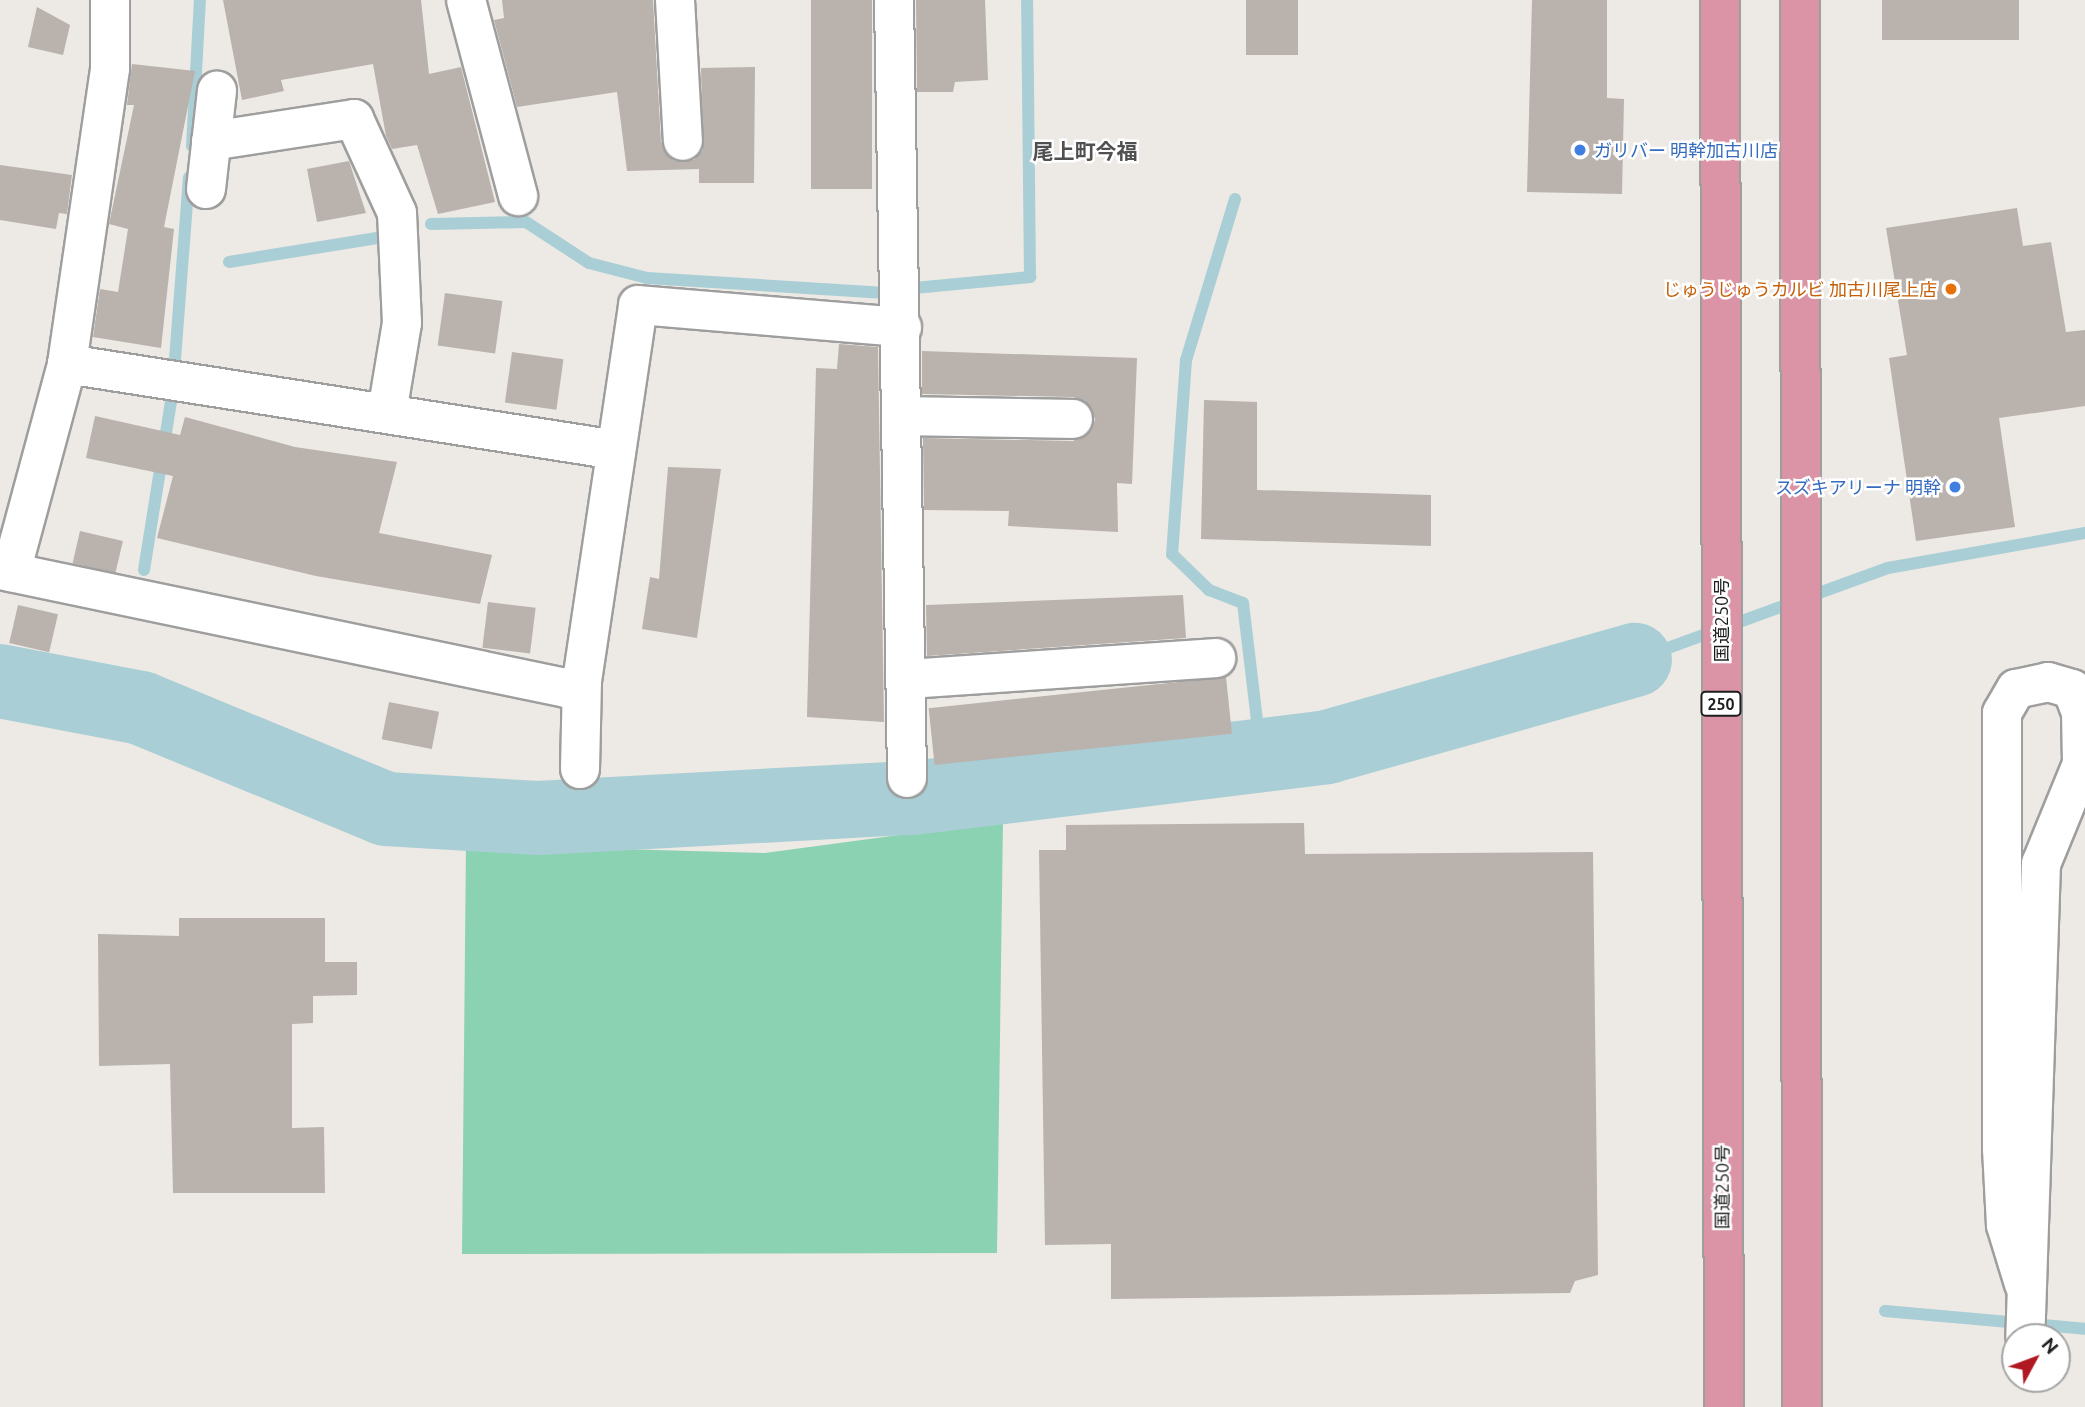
<!DOCTYPE html>
<html>
<head>
<meta charset="utf-8">
<style>
  body { margin:0 }
  #map { position:relative; width:2085px; height:1407px; overflow:hidden; background:#ede9e4; font-family:Ubuntu,"Noto Sans JP",sans-serif }
  div>[style] { position:absolute }
  [style*='--x'] { left:calc(var(--x)*1px); top:calc(var(--y)*1px); width:calc(var(--w)*1px); rotate:calc(var(--a)*1deg) }
  .pitch>* { inset:0; background:#8bd2b2 }
  .stream>* { height:12px; margin:-6px; padding:0 6px; transform-origin:6px; border-radius:6px; background:#a9ced5 }
  .river>* { height:74px; margin:-37px; padding:0 37px; transform-origin:37px; border-radius:37px; background:#a9ced5 }
  .building>* { inset:0; background:#b9b2ad; transform-origin:0 0 }
  .roads { filter:drop-shadow(2px 0 #9e9e9e) drop-shadow(-2px 0 #9e9e9e) drop-shadow(0 2px #9e9e9e) drop-shadow(0 -2px #9e9e9e) }
  .minor>* { height:38px; margin:-19px; padding:0 19px; transform-origin:19px; border-radius:19px; background:#fff }
  .highway>* { height:38px; margin:-19px; padding:0 19px; transform-origin:19px; border-radius:19px; background:#db94a6 }
  .dots>* { width:19px; height:19px; translate:-50% -50%; box-sizing:border-box; border:4px solid #fff; border-radius:50% }
  span { translate:-50% -50%; white-space:nowrap; text-align:center; line-height:1.15; -webkit-text-stroke:5px #fff; paint-order:stroke }
  .shield-label span { padding:2px 5px; background:#fff; border:2px solid; border-radius:5px; -webkit-text-stroke-width:0 }
  .shield-label { font-size:16px; color:#1d1d1d; font-weight:700 }
  .shop-label { font-size:18px; color:#366cbe }
  .left { translate:0 -50%; text-align:left }
  .right { translate:-100% -50%; text-align:right }
  .food-label { font-size:18px; color:#c56008 }
  .street-label { font-size:18px; color:#1d1d1d }
  .quarter-label { font-size:21px; color:#505050; font-weight:700 }
  .north { position:absolute; left:2001px; top:1323px; width:70px; height:70px; box-sizing:border-box; background:#fff; border:2px solid #a5a5a5; border-radius:50%; rotate:49deg; font-size:19px; font-weight:700; line-height:28px; text-align:center; color:#1d1d1d }
  .north::after { content:''; display:block; margin:auto; width:24px; height:32px; background:#b11922; clip-path:polygon(50% 0,100% 100%,50% 72%,0 100%) }
</style>
</head>
<body>
<div id="map">
  <div class="pitch">
    <div style="clip-path:polygon(1003px 821px,997px 1253px,462px 1254px,466px 845px,765px 853px)"></div>
  </div>
  <div class="stream">
    <div style="--x:192;--y:146;--w:146;--a:-86.9"></div>
    <div style="--x:1235;--y:199;--w:168;--a:106.9"></div>
    <div style="--x:1186;--y:360;--w:195;--a:94.1"></div>
    <div style="--x:1172;--y:554;--w:52;--a:44.2"></div>
    <div style="--x:1209;--y:590;--w:36;--a:21"></div>
    <div style="--x:1243;--y:603;--w:153;--a:83.2"></div>
    <div style="--x:431;--y:224;--w:95;--a:-1.2"></div>
    <div style="--x:526;--y:222;--w:75;--a:33.1"></div>
    <div style="--x:589;--y:263;--w:60;--a:14.5"></div>
    <div style="--x:647;--y:278;--w:239;--a:3.6"></div>
    <div style="--x:229;--y:262;--w:150;--a:-9.2"></div>
    <div style="--x:914;--y:288;--w:117;--a:-5.4"></div>
    <div style="--x:1030;--y:277;--w:277;--a:-90.6"></div>
    <div style="--x:175;--y:359;--w:182;--a:-85.6"></div>
    <div style="--x:144;--y:570;--w:170;--a:-80.9"></div>
    <div style="--x:1635;--y:660;--w:269;--a:-20"></div>
    <div style="--x:1888;--y:568;--w:200;--a:-10.1"></div>
    <div style="--x:1885;--y:1311;--w:201;--a:5.1"></div>
  </div>
  <div class="river">
    <div style="--x:0;--y:681;--w:144;--a:10.8"></div>
    <div style="--x:141;--y:708;--w:265;--a:22.4"></div>
    <div style="--x:386;--y:809;--w:152;--a:3.4"></div>
    <div style="--x:538;--y:818;--w:376;--a:-3.1"></div>
    <div style="--x:913;--y:798;--w:417;--a:-7"></div>
    <div style="--x:1327;--y:747;--w:320;--a:-15.8"></div>
  </div>
  <div class="building">
    <div style="clip-path:polygon(223px 0,421px 0,429px 74px,461px 67px,495px 202px,438px 214px,417px 145px,392px 149px,386px 136px,373px 64px,281px 80px,284px 91px,242px 100px)"></div>
    <div style="clip-path:polygon(502px 0,653px 0,661px 142px,674px 161px,694px 160px,703px 150px,701px 68px,755px 67px,754px 183px,699px 183px,699px 169px,627px 171px,617px 92px,517px 107px,494px 20px,504px 18px)"></div>
    <div style="left:811px;top:0;width:61px;height:189px"></div>
    <div style="clip-path:polygon(916px 0,985px 0,988px 80px,955px 82px,953px 92px,917px 92px)"></div>
    <div style="left:1246px;top:0;width:52px;height:55px"></div>
    <div style="clip-path:polygon(1532px 0,1607px 0,1607px 98px,1624px 99px,1622px 194px,1527px 192px)"></div>
    <div style="left:1882px;top:0;width:137px;height:40px"></div>
    <div style="clip-path:polygon(37px 7px,70px 25px,63px 55px,28px 47px)"></div>
    <div style="clip-path:polygon(132px 64px,195px 71px,164px 227px,174px 229px,161px 348px,93px 337px,100px 289px,118px 292px,128px 229px,109px 224px,134px 105px,127px 105px)"></div>
    <div style="clip-path:polygon(349px 161px,366px 213px,317px 222px,307px 169px)"></div>
    <div style="clip-path:polygon(0 165px,72px 175px,67px 214px,59px 213px,56px 229px,0 220px)"></div>
    <div style="clip-path:polygon(2017px 208px,2023px 246px,2051px 242px,2066px 332px,2085px 330px,2085px 406px,1999px 418px,2015px 527px,1916px 541px,1889px 358px,1907px 355px,1886px 228px)"></div>
    <div style="left:445px;top:293px;width:58px;height:53px;rotate:8deg"></div>
    <div style="clip-path:polygon(839px 344px,878px 347px,884px 722px,807px 717px,816px 368px,837px 369px)"></div>
    <div style="clip-path:polygon(922px 351px,1137px 358px,1132px 484px,1117px 483px,1118px 532px,1008px 526px,1009px 511px,924px 510px,923px 438px,1073px 441px,1091px 431px,1095px 419px,1085px 401px,1073px 397px,922px 394px)"></div>
    <div style="left:512px;top:352px;width:52px;height:51px;rotate:8deg"></div>
    <div style="clip-path:polygon(1204px 400px,1257px 402px,1257px 490px,1431px 495px,1431px 546px,1201px 539px)"></div>
    <div style="clip-path:polygon(95px 416px,180px 435px,185px 417px,295px 447px,397px 462px,379px 533px,492px 555px,480px 604px,316px 576px,157px 538px,173px 476px,86px 458px)"></div>
    <div style="clip-path:polygon(668px 467px,721px 469px,697px 638px,642px 629px,650px 577px,659px 579px)"></div>
    <div style="left:80px;top:531px;width:44px;height:33px;rotate:13deg"></div>
    <div style="clip-path:polygon(1183px 595px,1186px 638px,927px 656px,926px 605px)"></div>
    <div style="left:488px;top:602px;width:48px;height:46px;rotate:7deg"></div>
    <div style="left:18px;top:605px;width:41px;height:39px;rotate:13deg"></div>
    <div style="left:1226px;top:677px;width:57px;height:299px;rotate:84deg"></div>
    <div style="left:389px;top:702px;width:51px;height:38px;rotate:11deg"></div>
    <div style="clip-path:polygon(1304px 823px,1305px 854px,1593px 852px,1598px 1275px,1575px 1281px,1570px 1293px,1111px 1299px,1111px 1244px,1045px 1245px,1039px 850px,1066px 850px,1066px 825px)"></div>
    <div style="clip-path:polygon(179px 918px,325px 918px,325px 962px,357px 962px,357px 995px,313px 996px,313px 1023px,292px 1024px,292px 1128px,324px 1127px,325px 1193px,173px 1193px,170px 1064px,99px 1066px,98px 934px,179px 936px)"></div>
  </div>
  <div class="roads">
    <div class="minor">
      <div style="--x:466;--y:0;--w:203;--a:75.1"></div>
      <div style="--x:675;--y:0;--w:141;--a:86.8"></div>
      <div style="--x:894;--y:0;--w:778;--a:89.04"></div>
      <div style="--x:211;--y:141;--w:145;--a:-8.7"></div>
      <div style="--x:354;--y:119;--w:103;--a:65.4"></div>
      <div style="--x:397;--y:213;--w:110;--a:87.4"></div>
      <div style="--x:402;--y:323;--w:91;--a:99.5"></div>
      <div style="--x:206;--y:189;--w:99;--a:-83.6"></div>
      <div style="--x:67;--y:364;--w:556;--a:8.9"></div>
      <div style="--x:904;--y:416;--w:169;--a:1"></div>
      <div style="--x:0;--y:570;--w:578;--a:11.78"></div>
      <div style="--x:566;--y:688;--w:17;--a:-24"></div>
      <div style="--x:582;--y:681;--w:380;--a:-81.5"></div>
      <div style="--x:638;--y:305;--w:265;--a:4.8"></div>
      <div style="--x:11;--y:572;--w:215;--a:-74.9"></div>
      <div style="--x:67;--y:364;--w:299;--a:-81.7"></div>
      <div style="--x:110;--y:68;--w:68;--a:-90"></div>
      <div style="--x:909;--y:679;--w:308;--a:-3.9"></div>
      <div style="--x:580;--y:769;--w:88;--a:-88.7"></div>
      <div style="--x:2024;--y:1284;--w:62;--a:-107"></div>
      <div style="--x:2006;--y:1225;--w:76;--a:-93"></div>
      <div style="--x:2002;--y:1149;--w:436;--a:-90"></div>
      <div style="--x:2002;--y:713;--w:28;--a:-60"></div>
      <div style="--x:2016;--y:689;--w:33;--a:-12"></div>
      <div style="--x:2048;--y:682;--w:25;--a:16"></div>
      <div style="--x:2072;--y:689;--w:25;--a:69"></div>
      <div style="--x:2081;--y:712;--w:52;--a:88.9"></div>
      <div style="--x:2082;--y:764;--w:108;--a:112.3"></div>
      <div style="--x:2041;--y:864;--w:473;--a:91.9"></div>
    </div>
    <div class="highway">
      <div style="--x:1720;--y:0;--w:1407;--a:89.84"></div>
      <div style="--x:1800;--y:0;--w:1407;--a:89.92"></div>
    </div>
  </div>
  <div class="dots">
    <div style="left:1580px;top:150px;background:#3f7fe0"></div>
    <div style="left:1951px;top:289px;background:#e8710a"></div>
    <div style="left:1955px;top:487px;background:#3f7fe0"></div>
  </div>
  <div class="shield-label">
    <span style="left:1721px;top:704px">250</span>
  </div>
  <div class="shop-label">
    <span class="left" style="left:1594px;top:150px">ガリバー 明幹加古川店</span>
    <span class="right" style="left:1941px;top:487px">スズキアリーナ 明幹</span>
  </div>
  <div class="food-label">
    <span class="right" style="left:1937px;top:289px">じゅうじゅうカルビ 加古川尾上店</span>
  </div>
  <div class="street-label">
    <span style="left:1721px;top:620px;rotate:-90deg">国道250号</span>
    <span style="left:1722px;top:1187px;rotate:-90deg">国道250号</span>
  </div>
  <div class="quarter-label">
    <span style="left:1085px;top:151px">尾上町今福</span>
  </div>
  <div class="north">N</div>
</div>
</body>
</html>
